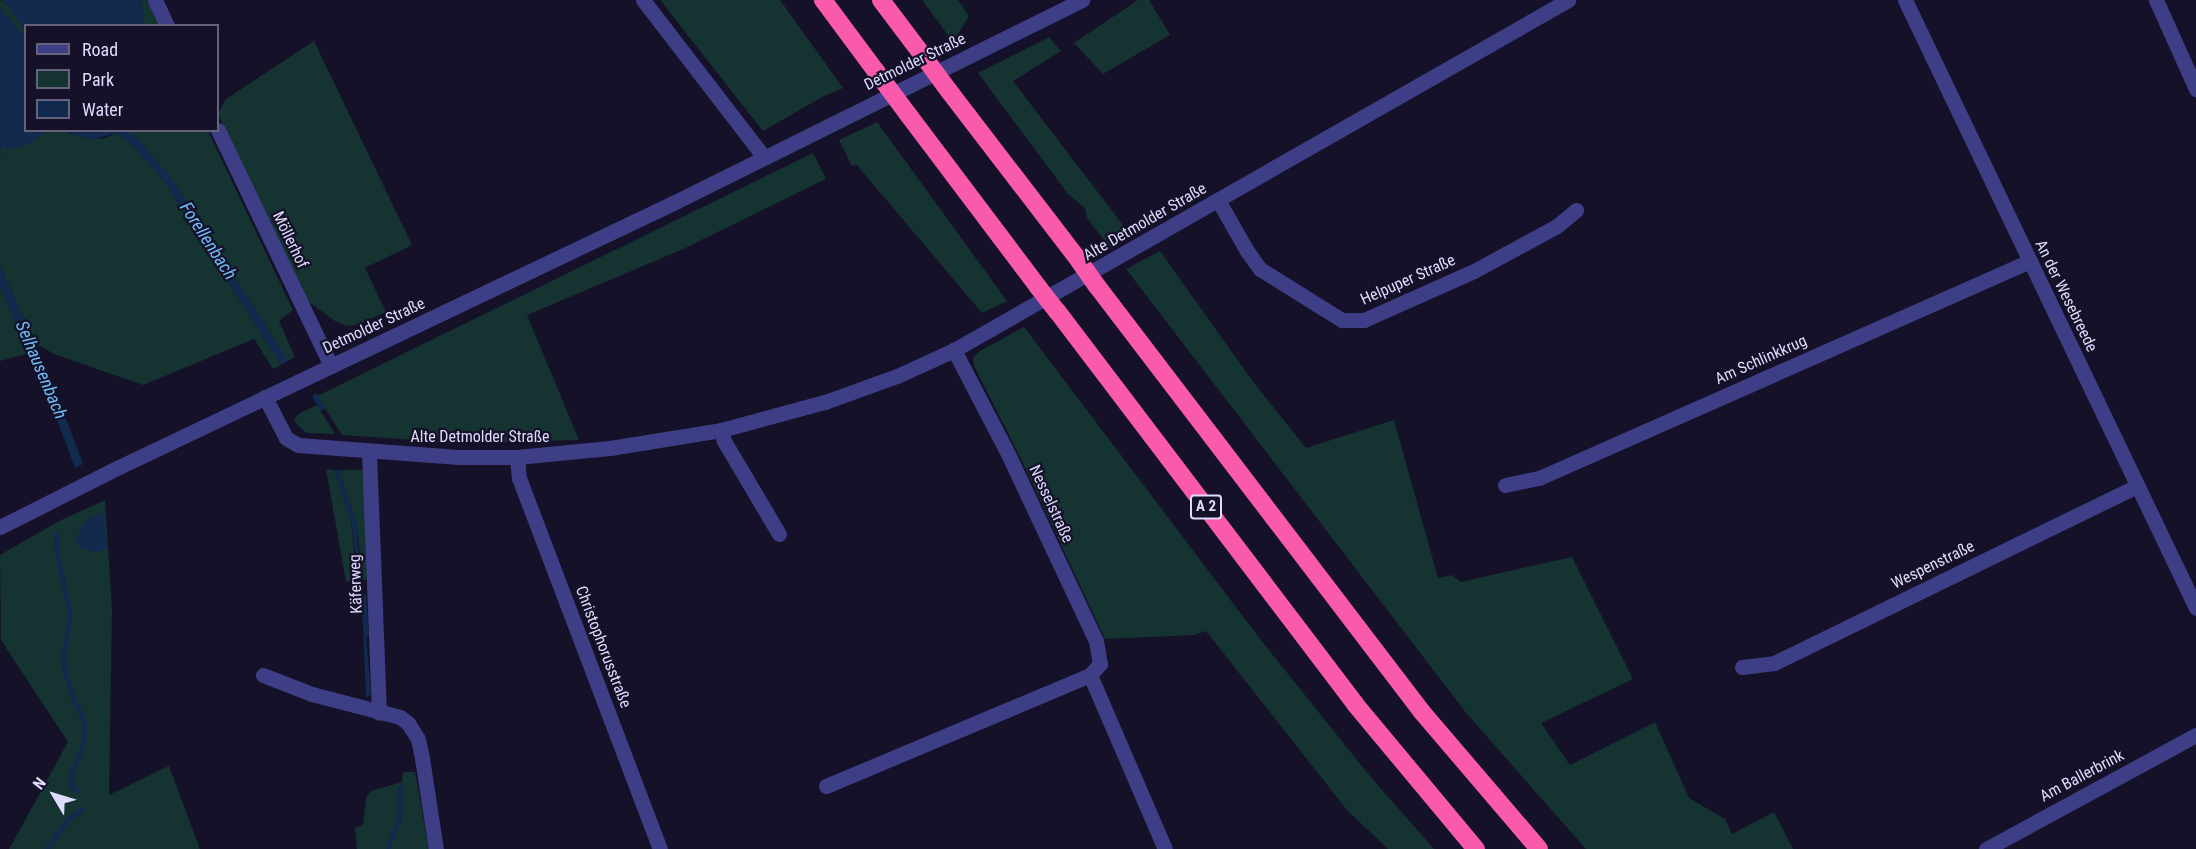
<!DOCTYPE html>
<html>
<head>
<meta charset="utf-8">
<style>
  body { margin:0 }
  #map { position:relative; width:2196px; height:849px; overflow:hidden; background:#151129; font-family:"Roboto Condensed",sans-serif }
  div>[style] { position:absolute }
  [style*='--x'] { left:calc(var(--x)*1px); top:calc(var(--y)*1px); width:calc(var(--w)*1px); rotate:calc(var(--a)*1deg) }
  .green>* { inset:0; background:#153331 }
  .water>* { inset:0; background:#112a4e }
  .stream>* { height:5px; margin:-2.5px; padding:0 2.5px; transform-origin:2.5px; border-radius:2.5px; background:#112a4e }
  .minor>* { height:15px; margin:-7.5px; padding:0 7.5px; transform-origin:7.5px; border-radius:7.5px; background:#3e3e87 }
  .highway>* { height:18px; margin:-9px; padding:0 9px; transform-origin:9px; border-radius:9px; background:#fa5aac }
  .highway-bridge>* { height:18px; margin:-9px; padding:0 9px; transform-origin:9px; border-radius:9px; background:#fa5aac }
  span { translate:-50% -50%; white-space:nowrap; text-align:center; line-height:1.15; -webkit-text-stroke:4.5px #151129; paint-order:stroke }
  .shield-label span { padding:2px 4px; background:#151129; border:2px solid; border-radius:4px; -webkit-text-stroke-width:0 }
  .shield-label { font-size:15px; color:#dedbfe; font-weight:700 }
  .street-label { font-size:16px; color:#dedbfe }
  .water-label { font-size:18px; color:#6cbdfa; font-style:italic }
  .legend { position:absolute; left:24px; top:24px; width:195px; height:108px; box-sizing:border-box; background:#151129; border:2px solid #65627e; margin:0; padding:8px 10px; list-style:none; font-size:18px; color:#dedbfe }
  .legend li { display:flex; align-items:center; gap:12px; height:30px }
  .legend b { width:30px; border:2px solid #65627e }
  .north { position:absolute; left:24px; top:765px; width:60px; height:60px; -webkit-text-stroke:4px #151129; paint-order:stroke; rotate:308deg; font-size:16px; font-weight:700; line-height:24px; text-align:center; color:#dedbfe }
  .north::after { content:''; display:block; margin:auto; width:21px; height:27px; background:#dedbfe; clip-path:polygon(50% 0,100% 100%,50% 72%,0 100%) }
</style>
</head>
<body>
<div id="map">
  <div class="green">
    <div style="clip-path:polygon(0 0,6px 2px,25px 30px,25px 38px,0 8px)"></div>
    <div style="clip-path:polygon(140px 0,147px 0,159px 25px,142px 25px,144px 11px)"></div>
    <div style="clip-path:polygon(660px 0,780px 0,843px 88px,824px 96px,763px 131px)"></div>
    <div style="clip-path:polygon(922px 0,958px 0,969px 16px,953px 42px)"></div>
    <div style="clip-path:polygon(1138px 0,1149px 0,1170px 35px,1103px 74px,1074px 43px)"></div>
    <div style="clip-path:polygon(1049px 37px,1061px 51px,1013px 81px,1129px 233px,1110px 248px,1087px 218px,1085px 208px,1068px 194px,978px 73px)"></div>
    <div style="clip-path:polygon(314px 41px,412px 245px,365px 268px,386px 312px,357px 325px,347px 326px,335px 321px,306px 300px,218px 114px,226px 99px)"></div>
    <div style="clip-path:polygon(877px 122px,1007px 301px,982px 313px,856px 164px,852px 166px,839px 140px)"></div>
    <div style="clip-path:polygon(47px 131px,65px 131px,71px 134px,103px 139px,116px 133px,129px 142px,165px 182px,281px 365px,273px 369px,254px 339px,143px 385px,54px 354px,36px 344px,0 266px,0 157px,1px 146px,34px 141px)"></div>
    <div style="clip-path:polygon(127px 131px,208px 131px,293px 310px,279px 321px,295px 357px,288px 361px,172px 179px)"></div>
    <div style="clip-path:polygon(813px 153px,826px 179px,681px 250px,527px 315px,579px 440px,457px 443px,342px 435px,317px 396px)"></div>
    <div style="clip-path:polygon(1160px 251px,1254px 383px,1306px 448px,1394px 420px,1438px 578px,1452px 575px,1461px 582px,1572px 557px,1633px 679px,1541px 723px,1570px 765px,1655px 722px,1689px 798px,1725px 819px,1732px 834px,1774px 812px,1793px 849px,1586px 849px,1467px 714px,1126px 269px)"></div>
    <div style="clip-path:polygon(0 287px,30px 353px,0 361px)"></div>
    <div style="clip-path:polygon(1024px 327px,1260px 639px,1369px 775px,1434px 849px,1388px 849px,1347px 810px,1206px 631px,1194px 635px,1105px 639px,1021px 459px,974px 366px,973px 358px,980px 351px)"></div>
    <div style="clip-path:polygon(317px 405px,335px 434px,307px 433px,298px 426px,294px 419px,300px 413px)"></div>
    <div style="clip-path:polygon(326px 469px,334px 470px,351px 521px,357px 580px,346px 582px)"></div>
    <div style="clip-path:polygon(339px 470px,365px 470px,369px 580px,363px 580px,356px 520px)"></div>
    <div style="clip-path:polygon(105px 500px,112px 610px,109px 795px,169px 766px,200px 849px,9px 849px,68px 742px,1px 640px,0 555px,59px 521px)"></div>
    <div style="clip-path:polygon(403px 772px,415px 772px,429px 849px,357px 849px,355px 828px,363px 825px,366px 798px,371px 791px,402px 782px)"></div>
  </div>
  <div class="water">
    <div style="clip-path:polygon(3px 0,140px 0,144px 11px,142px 25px,26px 26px,25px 30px)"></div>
    <div style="clip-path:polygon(0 8px,25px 38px,26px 130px,47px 131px,34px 141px,15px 149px,1px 147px,0 157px)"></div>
    <div style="clip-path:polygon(65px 131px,127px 131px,136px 137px,172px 179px,288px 361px,281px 365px,165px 182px,129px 142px,116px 133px,90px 140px)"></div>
    <div style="clip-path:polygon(0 266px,50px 376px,83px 464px,75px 468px,42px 380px,0 287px)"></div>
    <div style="clip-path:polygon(334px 470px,339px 470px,356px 520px,371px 694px,366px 698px,362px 604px,351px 521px)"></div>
    <div style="clip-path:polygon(104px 512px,107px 548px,96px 552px,79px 547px,75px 539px,82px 527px,89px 518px)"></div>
  </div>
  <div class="stream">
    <div style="--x:315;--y:396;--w:13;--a:61"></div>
    <div style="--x:56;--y:535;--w:20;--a:87"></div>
    <div style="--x:57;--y:555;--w:60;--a:77.6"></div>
    <div style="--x:70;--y:614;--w:45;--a:99"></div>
    <div style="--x:63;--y:658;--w:14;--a:82"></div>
    <div style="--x:65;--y:672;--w:28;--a:73"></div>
    <div style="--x:73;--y:699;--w:25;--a:63"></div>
    <div style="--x:84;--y:721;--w:24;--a:92"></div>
    <div style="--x:83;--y:745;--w:30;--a:113"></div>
    <div style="--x:71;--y:773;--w:14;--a:86"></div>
    <div style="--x:72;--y:787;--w:6;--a:39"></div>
    <div style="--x:363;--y:595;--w:39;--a:86"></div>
    <div style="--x:46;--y:849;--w:37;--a:-54"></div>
    <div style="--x:68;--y:819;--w:17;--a:-36"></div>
    <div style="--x:387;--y:849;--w:32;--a:-68"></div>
    <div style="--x:399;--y:819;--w:32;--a:-88"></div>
  </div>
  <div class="minor">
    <div style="--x:155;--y:0;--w:29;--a:65"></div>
    <div style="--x:643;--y:0;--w:198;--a:52.4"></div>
    <div style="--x:1905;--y:0;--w:674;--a:64.42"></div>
    <div style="--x:2156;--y:0;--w:98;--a:65.8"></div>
    <div style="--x:218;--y:130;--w:262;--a:64.4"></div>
    <div style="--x:1218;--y:200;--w:59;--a:60.4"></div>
    <div style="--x:1247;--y:251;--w:22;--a:54"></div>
    <div style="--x:1260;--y:269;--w:97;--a:31.9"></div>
    <div style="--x:1342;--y:320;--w:22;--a:0"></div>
    <div style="--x:1364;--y:320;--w:120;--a:-24"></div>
    <div style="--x:1474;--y:271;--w:94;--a:-28.5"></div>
    <div style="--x:1557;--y:226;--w:25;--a:-40"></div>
    <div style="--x:265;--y:397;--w:46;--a:62.9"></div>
    <div style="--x:286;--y:438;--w:14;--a:30"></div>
    <div style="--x:298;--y:445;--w:161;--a:4.3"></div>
    <div style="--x:459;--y:457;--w:58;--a:0"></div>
    <div style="--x:517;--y:457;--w:93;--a:-5.5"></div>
    <div style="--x:610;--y:448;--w:112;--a:-9.2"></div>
    <div style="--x:721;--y:430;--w:108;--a:-15.1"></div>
    <div style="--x:825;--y:402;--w:77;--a:-19.9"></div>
    <div style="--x:897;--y:376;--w:63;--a:-24.5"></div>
    <div style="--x:954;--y:350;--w:707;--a:-29.68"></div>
    <div style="--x:721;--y:430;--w:11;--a:75"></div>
    <div style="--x:724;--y:441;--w:108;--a:59.4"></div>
    <div style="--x:369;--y:453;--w:260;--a:87.8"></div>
    <div style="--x:517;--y:457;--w:21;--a:85"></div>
    <div style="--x:519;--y:478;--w:397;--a:69.2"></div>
    <div style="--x:1505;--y:485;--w:35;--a:-12"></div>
    <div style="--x:1539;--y:478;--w:537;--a:-23.84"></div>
    <div style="--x:0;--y:527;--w:133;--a:-26.8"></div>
    <div style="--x:119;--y:467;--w:614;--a:-25.48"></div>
    <div style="--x:673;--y:203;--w:457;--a:-26.4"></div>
    <div style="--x:1742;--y:667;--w:32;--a:-7"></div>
    <div style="--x:1774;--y:663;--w:404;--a:-26"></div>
    <div style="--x:263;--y:675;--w:53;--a:21.2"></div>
    <div style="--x:312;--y:694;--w:91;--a:14.6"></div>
    <div style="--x:400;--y:717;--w:10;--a:37"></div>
    <div style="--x:408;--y:723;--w:19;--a:58"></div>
    <div style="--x:418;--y:739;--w:19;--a:78"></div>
    <div style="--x:422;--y:758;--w:92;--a:81.3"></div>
    <div style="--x:1090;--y:675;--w:189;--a:66.7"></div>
    <div style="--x:826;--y:786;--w:286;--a:-22.8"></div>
    <div style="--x:1090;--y:675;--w:15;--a:-48"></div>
    <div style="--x:1100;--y:664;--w:23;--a:-100"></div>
    <div style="--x:1096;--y:641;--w:211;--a:-115.2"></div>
    <div style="--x:1006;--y:450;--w:113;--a:-117.5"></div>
    <div style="--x:1986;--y:849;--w:239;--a:-28.5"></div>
  </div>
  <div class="highway">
    <div style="--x:823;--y:0;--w:87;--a:53.4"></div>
    <div style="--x:881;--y:0;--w:66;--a:53"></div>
    <div style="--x:949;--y:91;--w:215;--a:52.5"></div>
    <div style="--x:907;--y:113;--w:218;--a:53"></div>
    <div style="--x:1097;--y:286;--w:536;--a:52.66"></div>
    <div style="--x:1422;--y:712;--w:180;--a:49.5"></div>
    <div style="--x:1057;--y:311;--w:493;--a:52.8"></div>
    <div style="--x:1355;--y:704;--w:189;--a:50.2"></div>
  </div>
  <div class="highway-bridge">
    <div style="--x:921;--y:53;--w:47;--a:53.6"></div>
    <div style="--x:875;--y:70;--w:54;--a:53.3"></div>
    <div style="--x:1080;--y:262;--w:29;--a:55"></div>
    <div style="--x:1038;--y:287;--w:31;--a:52"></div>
  </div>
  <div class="shield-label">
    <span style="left:1206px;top:507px">A 2</span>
  </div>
  <div class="street-label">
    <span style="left:915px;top:62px;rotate:-26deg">Detmolder Straße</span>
    <span style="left:1145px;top:222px;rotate:-30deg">Alte Detmolder Straße</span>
    <span style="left:290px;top:240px;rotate:64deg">Möllerhof</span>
    <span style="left:1408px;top:280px;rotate:-24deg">Helpuper Straße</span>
    <span style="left:2066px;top:296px;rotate:64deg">An der Wesebreede</span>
    <span style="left:374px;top:326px;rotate:-25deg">Detmolder Straße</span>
    <span style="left:1761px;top:360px;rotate:-24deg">Am Schlinkkrug</span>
    <span style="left:480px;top:437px">Alte Detmolder Straße</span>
    <span style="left:1051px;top:504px;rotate:65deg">Nesselstraße</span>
    <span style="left:1933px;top:565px;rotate:-26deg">Wespenstraße</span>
    <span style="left:356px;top:584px;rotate:-92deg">Käferweg</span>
    <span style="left:603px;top:647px;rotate:69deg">Christophorusstraße</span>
    <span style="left:2082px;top:776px;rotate:-28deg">Am Ballerbrink</span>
  </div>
  <div class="water-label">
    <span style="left:208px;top:241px;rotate:57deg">Forellenbach</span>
    <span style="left:41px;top:370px;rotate:67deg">Selhausenbach</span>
  </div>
  <ul class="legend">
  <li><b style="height:8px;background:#3e3e87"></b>Road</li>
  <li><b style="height:16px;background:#153331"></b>Park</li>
  <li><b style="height:16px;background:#112a4e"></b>Water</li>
  </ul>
  <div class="north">N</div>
</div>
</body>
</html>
